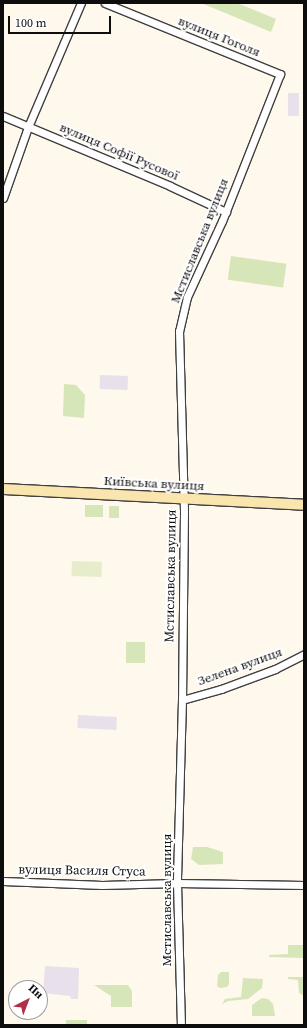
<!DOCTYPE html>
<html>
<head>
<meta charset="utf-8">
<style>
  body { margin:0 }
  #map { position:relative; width:307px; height:1028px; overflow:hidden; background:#fef8ed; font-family:"Source Serif 4",serif }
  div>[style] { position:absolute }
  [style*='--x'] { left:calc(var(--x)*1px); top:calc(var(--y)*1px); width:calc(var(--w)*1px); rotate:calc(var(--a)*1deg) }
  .industrial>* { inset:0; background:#e8e1eb; transform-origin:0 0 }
  .green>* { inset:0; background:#d7e6b9; transform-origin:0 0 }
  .pitch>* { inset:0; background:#e7edcb; transform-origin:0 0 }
  .roads { filter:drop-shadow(1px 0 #404040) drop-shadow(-1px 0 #404040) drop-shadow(0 1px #404040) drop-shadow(0 -1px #404040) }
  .street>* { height:7px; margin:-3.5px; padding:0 3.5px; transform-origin:3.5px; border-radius:3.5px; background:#fff }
  .secondary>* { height:10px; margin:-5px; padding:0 5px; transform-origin:5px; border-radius:5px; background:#f9e5ad }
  span { translate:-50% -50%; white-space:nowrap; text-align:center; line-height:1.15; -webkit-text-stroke:4px #fff; paint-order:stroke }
  .street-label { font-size:13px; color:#0d0d0d }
  .frame { position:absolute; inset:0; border:4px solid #0d0d0d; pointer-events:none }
  .north { position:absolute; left:8px; top:980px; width:40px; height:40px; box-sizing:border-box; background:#fff; border:1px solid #9e9e9e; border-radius:50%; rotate:42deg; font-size:11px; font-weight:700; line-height:16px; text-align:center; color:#0d0d0d }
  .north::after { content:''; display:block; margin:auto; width:14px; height:18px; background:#b22f49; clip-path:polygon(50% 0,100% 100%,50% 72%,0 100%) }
  .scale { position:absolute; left:8px; top:16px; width:103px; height:18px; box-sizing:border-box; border:2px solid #0d0d0d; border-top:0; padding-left:5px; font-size:12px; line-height:14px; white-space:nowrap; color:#0d0d0d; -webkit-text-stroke:3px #fff; paint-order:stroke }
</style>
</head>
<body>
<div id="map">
  <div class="industrial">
    <div style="left:288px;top:93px;width:11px;height:23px"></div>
    <div style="left:100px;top:375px;width:28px;height:14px;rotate:2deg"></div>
    <div style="left:78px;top:715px;width:39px;height:13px;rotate:3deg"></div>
    <div style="clip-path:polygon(45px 966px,79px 968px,78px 999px,71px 999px,70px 996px,43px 993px)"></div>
  </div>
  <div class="green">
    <div style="clip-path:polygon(201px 3px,237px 3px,276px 19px,271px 32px)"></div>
    <div style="left:231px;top:256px;width:56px;height:24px;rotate:8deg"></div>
    <div style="clip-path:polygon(64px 384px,76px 385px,85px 395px,84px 418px,63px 416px)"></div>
    <div style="left:85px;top:505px;width:18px;height:12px"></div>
    <div style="left:109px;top:506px;width:10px;height:12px"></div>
    <div style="left:126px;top:642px;width:19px;height:21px"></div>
    <div style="clip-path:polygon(193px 847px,207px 847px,223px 852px,223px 864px,199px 865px,191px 859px)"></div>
    <div style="clip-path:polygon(288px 945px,304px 945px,304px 958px,269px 957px,269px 955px,288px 954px)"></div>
    <div style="clip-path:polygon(221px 972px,229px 972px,229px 984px,227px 987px,220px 988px,217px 986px,218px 975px)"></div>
    <div style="clip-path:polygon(288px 977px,304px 977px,304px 996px,299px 993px,298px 980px,288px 979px)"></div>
    <div style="clip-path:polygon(243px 978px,263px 979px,262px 988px,248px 999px,228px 1001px,222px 1004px,225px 999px,241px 997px)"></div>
    <div style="clip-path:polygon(94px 985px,128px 985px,132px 991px,132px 1007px,111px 1007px,111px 996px)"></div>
    <div style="clip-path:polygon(262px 998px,268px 999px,273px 1004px,275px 1016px,252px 1016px,252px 1005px)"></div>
    <div style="left:66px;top:1020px;width:21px;height:5px"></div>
  </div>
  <div class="pitch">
    <div style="left:72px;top:561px;width:30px;height:15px;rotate:2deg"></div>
  </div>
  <div class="roads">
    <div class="street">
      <div style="--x:105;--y:3;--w:189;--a:22.1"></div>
      <div style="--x:280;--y:74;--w:158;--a:111.5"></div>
      <div style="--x:222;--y:221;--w:84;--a:114.7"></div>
      <div style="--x:187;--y:297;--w:35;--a:103"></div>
      <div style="--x:179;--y:331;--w:180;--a:88.4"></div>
      <div style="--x:184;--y:511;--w:189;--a:90.6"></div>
      <div style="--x:182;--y:700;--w:183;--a:91.6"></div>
      <div style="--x:177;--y:883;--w:142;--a:88.4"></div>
      <div style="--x:3;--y:116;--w:181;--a:22.7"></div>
      <div style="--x:170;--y:186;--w:62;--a:24.9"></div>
      <div style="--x:3;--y:198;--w:75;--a:-70.6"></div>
      <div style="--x:28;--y:127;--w:135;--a:-66.9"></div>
      <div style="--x:182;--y:700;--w:41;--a:-15.8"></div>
      <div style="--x:221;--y:689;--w:58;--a:-20.3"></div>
      <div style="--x:275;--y:669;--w:33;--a:-27"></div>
      <div style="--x:3;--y:881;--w:99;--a:2.3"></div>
      <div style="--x:102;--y:885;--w:75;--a:-1.5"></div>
      <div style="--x:177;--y:883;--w:127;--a:0.9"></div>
    </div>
    <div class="secondary">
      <div style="--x:3;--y:489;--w:301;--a:3"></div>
    </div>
  </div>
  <div class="street-label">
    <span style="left:219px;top:37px;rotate:22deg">вулиця Гоголя</span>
    <span style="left:119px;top:152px;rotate:23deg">вулиця Софії Русової</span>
    <span style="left:200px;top:241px;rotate:-68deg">Мстиславська вулиця</span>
    <span style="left:154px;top:484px;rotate:3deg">Київська вулиця</span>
    <span style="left:171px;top:576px;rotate:-89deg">Мстиславська вулиця</span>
    <span style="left:240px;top:667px;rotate:-20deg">Зелена вулиця</span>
    <span style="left:82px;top:871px;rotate:1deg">вулиця Василя Стуса</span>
    <span style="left:167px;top:900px;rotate:-90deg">Мстиславська вулиця</span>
  </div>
  <div class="frame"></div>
  <div class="north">Пн</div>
  <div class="scale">100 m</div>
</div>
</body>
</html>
